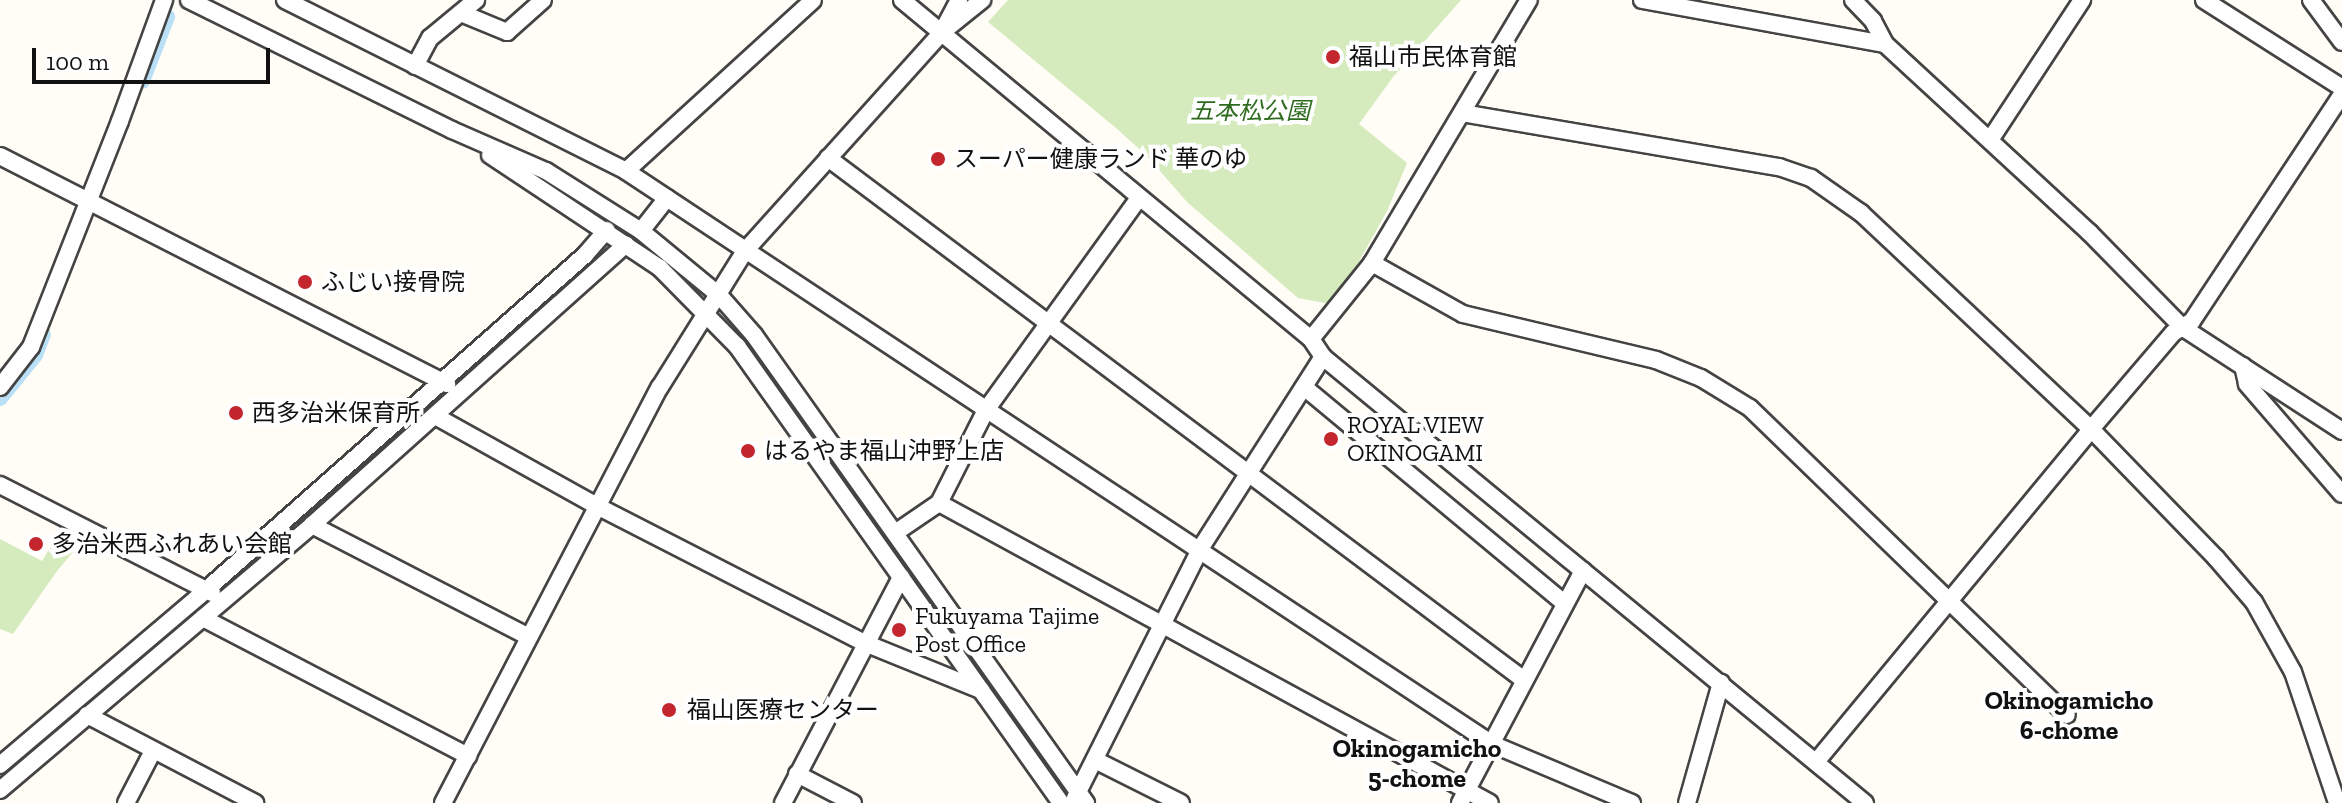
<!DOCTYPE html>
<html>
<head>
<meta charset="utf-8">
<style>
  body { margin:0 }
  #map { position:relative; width:2342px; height:803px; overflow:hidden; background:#fffdf5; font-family:"Zilla Slab","Noto Sans JP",serif }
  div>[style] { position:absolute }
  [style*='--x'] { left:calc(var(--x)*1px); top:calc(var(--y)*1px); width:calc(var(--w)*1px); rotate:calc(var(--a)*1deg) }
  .green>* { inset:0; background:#d5ebbd }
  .canal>* { height:16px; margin:-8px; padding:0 8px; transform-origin:8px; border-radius:8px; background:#b9e0f7 }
  .roads { filter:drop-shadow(2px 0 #444) drop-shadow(-2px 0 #444) drop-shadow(0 2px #444) drop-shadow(0 -2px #444) }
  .minor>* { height:16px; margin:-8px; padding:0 8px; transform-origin:8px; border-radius:8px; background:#fff }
  .dots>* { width:22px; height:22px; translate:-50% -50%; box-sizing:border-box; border:4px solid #fff; border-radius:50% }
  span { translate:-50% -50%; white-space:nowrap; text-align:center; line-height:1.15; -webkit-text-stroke:8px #fff; paint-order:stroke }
  .poi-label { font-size:24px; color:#111 }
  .left { translate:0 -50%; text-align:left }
  .park-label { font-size:24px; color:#2f6b1f; font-style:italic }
  .neighbourhood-label { font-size:26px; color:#111; font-weight:700 }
  .scale { position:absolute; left:32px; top:48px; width:238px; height:36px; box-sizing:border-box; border:4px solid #111; border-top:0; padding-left:10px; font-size:24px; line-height:28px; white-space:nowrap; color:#111; -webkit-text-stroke:6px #fff; paint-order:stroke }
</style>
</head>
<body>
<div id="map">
  <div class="green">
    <div style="clip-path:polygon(1008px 0,1461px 0,1393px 77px,1359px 124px,1407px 163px,1387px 211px,1342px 292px,1336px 301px,1325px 303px,1298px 298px,1187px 202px,1146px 155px,1116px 128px,988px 22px)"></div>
    <div style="clip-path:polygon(72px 512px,96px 525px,57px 571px,13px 634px,0 629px,0 539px,42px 561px)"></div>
  </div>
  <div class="canal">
    <div style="--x:142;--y:81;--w:69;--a:-68.7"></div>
    <div style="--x:0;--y:398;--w:55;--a:-50.9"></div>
    <div style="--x:35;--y:355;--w:22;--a:-69"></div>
    <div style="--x:3;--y:774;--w:292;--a:-40.3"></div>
    <div style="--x:226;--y:585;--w:500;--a:-41.43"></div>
  </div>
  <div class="roads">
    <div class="minor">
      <div style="--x:189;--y:0;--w:293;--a:26.3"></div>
      <div style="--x:452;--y:130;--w:103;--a:23.6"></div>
      <div style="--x:546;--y:171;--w:112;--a:32.3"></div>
      <div style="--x:641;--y:231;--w:101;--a:39.4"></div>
      <div style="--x:719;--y:295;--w:53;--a:48.8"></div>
      <div style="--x:754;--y:335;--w:574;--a:54.65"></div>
      <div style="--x:285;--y:0;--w:381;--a:26.6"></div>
      <div style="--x:626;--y:171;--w:1038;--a:33.49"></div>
      <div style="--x:1492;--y:744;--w:152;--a:22.9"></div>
      <div style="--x:902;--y:0;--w:531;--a:39.65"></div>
      <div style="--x:1311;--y:339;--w:22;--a:56"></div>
      <div style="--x:1323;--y:357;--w:702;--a:39.45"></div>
      <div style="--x:1642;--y:0;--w:247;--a:10.3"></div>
      <div style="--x:1885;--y:44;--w:279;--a:42.7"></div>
      <div style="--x:2090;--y:233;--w:132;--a:45.6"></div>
      <div style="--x:2182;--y:327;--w:191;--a:33"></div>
      <div style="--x:1853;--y:0;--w:29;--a:46"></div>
      <div style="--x:1873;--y:21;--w:26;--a:62"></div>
      <div style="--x:2204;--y:0;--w:164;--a:32.5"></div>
      <div style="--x:2311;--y:0;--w:52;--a:53.6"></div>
      <div style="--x:461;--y:13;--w:50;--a:22.4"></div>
      <div style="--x:507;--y:32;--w:48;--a:-41.6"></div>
      <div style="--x:944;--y:28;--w:32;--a:-62"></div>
      <div style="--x:415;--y:66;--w:32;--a:-62"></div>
      <div style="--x:430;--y:38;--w:60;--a:-39.6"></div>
      <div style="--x:1462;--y:113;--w:322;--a:9.7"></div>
      <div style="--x:1779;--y:167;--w:34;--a:19"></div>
      <div style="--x:1811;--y:178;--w:61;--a:35"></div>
      <div style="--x:1861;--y:213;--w:316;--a:43.2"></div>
      <div style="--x:2091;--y:429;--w:180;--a:45.9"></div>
      <div style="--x:2216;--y:558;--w:58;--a:49.2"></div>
      <div style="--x:2254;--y:602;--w:80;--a:60.9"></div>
      <div style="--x:2293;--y:672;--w:138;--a:71.4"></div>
      <div style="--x:1990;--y:140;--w:168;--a:-56.7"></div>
      <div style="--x:490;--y:155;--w:204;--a:33.6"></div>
      <div style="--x:660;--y:268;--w:110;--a:45.4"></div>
      <div style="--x:737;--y:346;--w:560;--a:54.66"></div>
      <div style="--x:0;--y:156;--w:502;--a:27.02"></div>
      <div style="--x:828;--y:158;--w:870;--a:36.87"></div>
      <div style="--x:626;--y:171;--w:253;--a:-42.4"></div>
      <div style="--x:641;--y:231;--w:42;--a:-51.8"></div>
      <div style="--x:1372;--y:263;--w:104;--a:29.3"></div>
      <div style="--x:1463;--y:314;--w:198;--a:13.4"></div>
      <div style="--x:1656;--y:360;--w:48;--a:21.8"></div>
      <div style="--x:1701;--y:378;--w:57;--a:31.5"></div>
      <div style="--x:1750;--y:408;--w:441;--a:44.1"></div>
      <div style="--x:1311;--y:339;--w:97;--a:-51.2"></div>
      <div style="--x:1372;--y:263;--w:306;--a:-59.2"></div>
      <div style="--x:2243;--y:366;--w:18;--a:77"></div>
      <div style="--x:2247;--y:384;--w:145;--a:49.2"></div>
      <div style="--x:0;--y:387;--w:51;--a:-52.2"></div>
      <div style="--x:31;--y:347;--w:243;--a:-68.5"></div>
      <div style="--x:120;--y:121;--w:129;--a:-70"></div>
      <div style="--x:1304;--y:387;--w:339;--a:39.7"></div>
      <div style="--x:435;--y:416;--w:185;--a:29.1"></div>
      <div style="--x:597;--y:506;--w:301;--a:27.1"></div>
      <div style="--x:865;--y:643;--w:125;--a:22.1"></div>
      <div style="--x:0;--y:485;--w:238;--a:27"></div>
      <div style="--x:939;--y:503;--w:627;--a:28.57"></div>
      <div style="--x:312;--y:525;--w:242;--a:27.3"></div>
      <div style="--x:895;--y:533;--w:53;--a:-34.3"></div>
      <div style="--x:939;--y:503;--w:104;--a:-63.2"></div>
      <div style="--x:986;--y:410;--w:261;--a:-54.2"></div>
      <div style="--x:203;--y:618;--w:299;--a:27.5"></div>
      <div style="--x:87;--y:715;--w:190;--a:27.6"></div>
      <div style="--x:1095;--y:760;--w:96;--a:26.6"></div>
      <div style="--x:1816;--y:762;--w:432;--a:-50.4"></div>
      <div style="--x:2091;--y:429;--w:126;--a:-49.5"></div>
      <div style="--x:2173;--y:333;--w:22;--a:-32"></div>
      <div style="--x:2192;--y:321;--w:272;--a:-56.5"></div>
      <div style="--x:0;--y:765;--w:270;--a:-40.3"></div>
      <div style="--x:206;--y:590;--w:506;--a:-41.47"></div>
      <div style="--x:585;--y:255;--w:33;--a:-49"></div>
      <div style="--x:797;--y:774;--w:63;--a:27.4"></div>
      <div style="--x:0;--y:790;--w:409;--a:-40.3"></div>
      <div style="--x:312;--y:525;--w:421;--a:-41.8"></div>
      <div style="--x:1075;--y:798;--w:279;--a:-63.3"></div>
      <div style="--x:1200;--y:549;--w:228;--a:-57.4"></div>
      <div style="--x:126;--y:803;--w:59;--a:-62.6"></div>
      <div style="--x:443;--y:803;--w:469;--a:-62.5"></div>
      <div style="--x:660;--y:387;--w:160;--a:-58"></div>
      <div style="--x:745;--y:251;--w:293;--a:-48"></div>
      <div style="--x:941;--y:33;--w:53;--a:-38.8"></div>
      <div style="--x:783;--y:803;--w:255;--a:-62.4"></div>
      <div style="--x:1460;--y:803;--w:263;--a:-62.1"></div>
      <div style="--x:1687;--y:803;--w:125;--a:-74.2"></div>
    </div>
  </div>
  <div class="dots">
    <div style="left:1333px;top:57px;background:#c4262e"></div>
    <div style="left:938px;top:159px;background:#c4262e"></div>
    <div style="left:305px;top:282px;background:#c4262e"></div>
    <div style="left:236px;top:413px;background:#c4262e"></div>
    <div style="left:1331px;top:439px;background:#c4262e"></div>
    <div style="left:748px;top:451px;background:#c4262e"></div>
    <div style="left:36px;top:544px;background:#c4262e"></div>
    <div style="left:899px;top:630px;background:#c4262e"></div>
    <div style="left:669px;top:710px;background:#c4262e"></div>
  </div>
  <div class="poi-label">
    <span class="left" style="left:1349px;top:57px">福山市民体育館</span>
    <span class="left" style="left:954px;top:159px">スーパー健康ランド 華のゆ</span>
    <span class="left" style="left:321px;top:282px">ふじい接骨院</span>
    <span class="left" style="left:252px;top:413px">西多治米保育所</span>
    <span class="left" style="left:1347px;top:439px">ROYAL VIEW<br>OKINOGAMI</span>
    <span class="left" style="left:764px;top:451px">はるやま福山沖野上店</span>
    <span class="left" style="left:52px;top:544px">多治米西ふれあい会館</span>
    <span class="left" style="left:915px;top:630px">Fukuyama Tajime<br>Post Office</span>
    <span class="left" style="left:687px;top:710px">福山医療センター</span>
  </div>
  <div class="park-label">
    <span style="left:1250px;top:111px">五本松公園</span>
  </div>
  <div class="neighbourhood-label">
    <span style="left:2069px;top:716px">Okinogamicho<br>6-chome</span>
    <span style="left:1417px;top:764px">Okinogamicho<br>5-chome</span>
  </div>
  <div class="scale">100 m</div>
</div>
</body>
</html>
